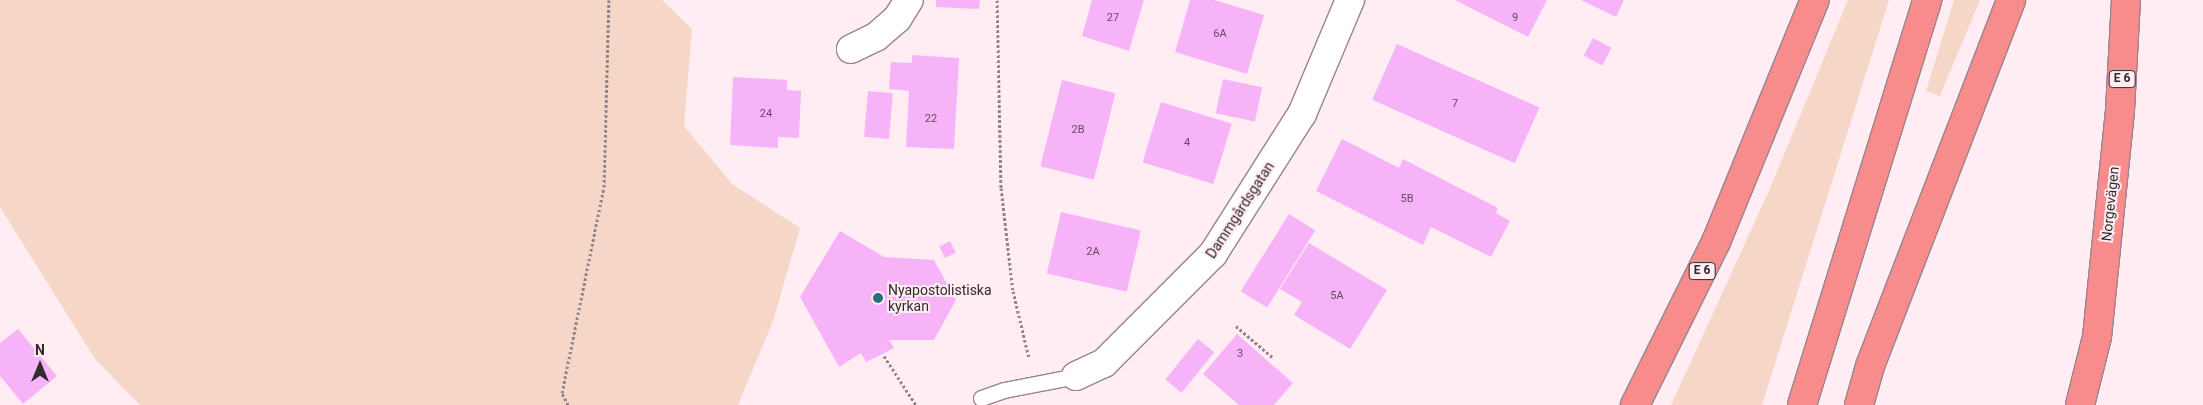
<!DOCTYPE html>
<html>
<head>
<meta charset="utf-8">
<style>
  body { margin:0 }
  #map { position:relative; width:2203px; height:405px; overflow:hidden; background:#ffedf3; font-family:Roboto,sans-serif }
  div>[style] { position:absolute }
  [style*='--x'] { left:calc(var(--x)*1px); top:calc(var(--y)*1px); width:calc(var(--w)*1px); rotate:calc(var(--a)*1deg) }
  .green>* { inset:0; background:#f6d6c6 }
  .building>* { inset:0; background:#f6b3f8; transform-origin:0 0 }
  .path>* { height:3px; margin-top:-1.5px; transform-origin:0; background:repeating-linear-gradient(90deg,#908488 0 2.5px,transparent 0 5px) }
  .roads { filter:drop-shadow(1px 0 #99848c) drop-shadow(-1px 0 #99848c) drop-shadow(0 1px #99848c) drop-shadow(0 -1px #99848c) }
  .lane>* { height:15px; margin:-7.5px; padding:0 7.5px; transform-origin:7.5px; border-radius:7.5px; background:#fff }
  .street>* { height:28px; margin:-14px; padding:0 14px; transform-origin:14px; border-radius:14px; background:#fff }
  .highway>* { height:28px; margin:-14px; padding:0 14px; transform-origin:14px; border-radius:14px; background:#f88c8c }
  .dots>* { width:14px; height:14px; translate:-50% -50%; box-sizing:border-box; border:2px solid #ffedf3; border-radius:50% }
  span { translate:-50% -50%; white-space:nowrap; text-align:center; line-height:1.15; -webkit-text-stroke:4px #ffedf3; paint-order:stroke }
  .number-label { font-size:11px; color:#634c60 }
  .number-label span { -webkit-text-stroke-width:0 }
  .shield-label span { padding:1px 4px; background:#ffedf3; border:1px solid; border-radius:4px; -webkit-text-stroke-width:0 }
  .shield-label { font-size:12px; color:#322a2d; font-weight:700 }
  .street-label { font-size:14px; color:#322a2d }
  .poi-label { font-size:14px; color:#322a2d }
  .left { translate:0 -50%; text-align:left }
  .north { position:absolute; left:15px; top:340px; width:50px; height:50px; -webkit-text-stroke:4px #ffedf3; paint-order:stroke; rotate:0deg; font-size:14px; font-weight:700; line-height:20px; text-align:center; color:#322a2d }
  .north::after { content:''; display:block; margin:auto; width:18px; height:22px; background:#322a2d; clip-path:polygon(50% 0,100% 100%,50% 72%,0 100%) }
</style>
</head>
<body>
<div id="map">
  <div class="green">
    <div style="clip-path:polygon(0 0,662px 0,692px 29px,684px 126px,732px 184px,800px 228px,773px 321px,738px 405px,140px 405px,95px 359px,0 207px)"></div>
    <div style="clip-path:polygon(1848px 0,1889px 0,1762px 405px,1671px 405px,1768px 193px)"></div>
    <div style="clip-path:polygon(1954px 0,1980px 0,1940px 96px,1926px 91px)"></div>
  </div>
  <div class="building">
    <div style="clip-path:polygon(936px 0,980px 0,979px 9px,936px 7px)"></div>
    <div style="clip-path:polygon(1092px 0,1144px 0,1129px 51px,1082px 36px)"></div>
    <div style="clip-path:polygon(1190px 0,1214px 0,1264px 15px,1247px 74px,1175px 52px)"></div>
    <div style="clip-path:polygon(1455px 0,1547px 0,1528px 37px)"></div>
    <div style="clip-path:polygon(1581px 0,1624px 0,1616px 17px)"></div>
    <div style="left:1593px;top:38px;width:21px;height:20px;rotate:28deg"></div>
    <div style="left:1397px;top:44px;width:156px;height:61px;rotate:24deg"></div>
    <div style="clip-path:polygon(912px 55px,959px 58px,954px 149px,906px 147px,909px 91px,889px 89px,891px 62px,912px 63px)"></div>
    <div style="clip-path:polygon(733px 77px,787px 80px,787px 90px,801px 91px,799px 138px,778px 137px,778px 148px,730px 145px)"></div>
    <div style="left:1223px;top:79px;width:40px;height:35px;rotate:12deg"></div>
    <div style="left:1062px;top:80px;width:55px;height:89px;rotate:14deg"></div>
    <div style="left:868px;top:91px;width:25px;height:46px;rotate:5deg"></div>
    <div style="left:1161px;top:102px;width:74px;height:63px;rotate:17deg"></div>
    <div style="clip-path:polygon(1342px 139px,1399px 168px,1403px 159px,1498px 208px,1496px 213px,1510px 221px,1491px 257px,1431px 227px,1423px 245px,1316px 191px)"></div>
    <div style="left:1061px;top:212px;width:82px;height:63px;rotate:13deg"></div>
    <div style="left:1289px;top:214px;width:31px;height:91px;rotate:32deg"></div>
    <div style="clip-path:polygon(840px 231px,884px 257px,934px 260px,956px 300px,934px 340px,889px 340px,894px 348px,866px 362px,861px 353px,839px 367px,800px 297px)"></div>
    <div style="left:950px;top:241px;width:13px;height:12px;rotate:63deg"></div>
    <div style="clip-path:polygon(1309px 243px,1387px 290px,1350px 349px,1294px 315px,1302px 302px,1280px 289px)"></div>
    <div style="clip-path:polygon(18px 329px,57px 376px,23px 404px,0 376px,0 343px)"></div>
    <div style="clip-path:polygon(1237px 334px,1293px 383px,1274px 405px,1239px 405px,1203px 374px)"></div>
    <div style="left:1198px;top:339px;width:21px;height:52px;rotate:39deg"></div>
  </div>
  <div class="path">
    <div style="--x:997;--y:0;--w:188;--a:88.8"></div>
    <div style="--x:1001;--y:188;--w:104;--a:83.4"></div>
    <div style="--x:1013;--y:291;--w:69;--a:76.6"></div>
    <div style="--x:1236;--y:326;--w:48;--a:40.7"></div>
    <div style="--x:884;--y:356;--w:59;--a:56.9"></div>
    <div style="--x:568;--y:405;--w:13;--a:-117"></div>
    <div style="--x:562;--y:393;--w:210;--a:-78.5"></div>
    <div style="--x:604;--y:187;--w:187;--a:-88.5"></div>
  </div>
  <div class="roads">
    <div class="lane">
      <div style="--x:981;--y:398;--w:24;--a:-19"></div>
      <div style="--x:1004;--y:390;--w:73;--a:-11"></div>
    </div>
    <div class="street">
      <div style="--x:851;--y:49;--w:28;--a:-26"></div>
      <div style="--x:876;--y:37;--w:28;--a:-41"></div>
      <div style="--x:897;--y:19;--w:22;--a:-58"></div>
      <div style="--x:1076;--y:376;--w:31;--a:-25"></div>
      <div style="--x:1104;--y:363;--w:154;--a:-45"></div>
      <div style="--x:1213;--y:254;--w:166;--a:-57.6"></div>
      <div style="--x:1302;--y:114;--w:124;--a:-67.2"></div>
    </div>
    <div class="highway">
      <div style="--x:1635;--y:405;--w:182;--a:-63.6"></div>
      <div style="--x:1716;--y:242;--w:261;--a:-67.8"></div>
      <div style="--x:1802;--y:405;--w:424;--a:-72.8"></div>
      <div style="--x:1859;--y:405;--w:41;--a:-74.2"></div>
      <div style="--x:1870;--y:366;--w:392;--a:-68.9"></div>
      <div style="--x:2080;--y:405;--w:70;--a:-76"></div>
      <div style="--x:2097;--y:337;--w:228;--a:-84.2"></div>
      <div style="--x:2120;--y:110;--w:110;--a:-86.9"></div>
    </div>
  </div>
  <div class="dots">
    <div style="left:878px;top:298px;background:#2a6f7f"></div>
  </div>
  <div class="number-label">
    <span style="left:1113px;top:18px">27</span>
    <span style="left:1515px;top:18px">9</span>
    <span style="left:1220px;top:34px">6A</span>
    <span style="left:1455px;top:104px">7</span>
    <span style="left:766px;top:114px">24</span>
    <span style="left:931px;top:119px">22</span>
    <span style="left:1078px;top:130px">2B</span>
    <span style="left:1187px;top:143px">4</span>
    <span style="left:1407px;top:199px">5B</span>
    <span style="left:1093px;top:252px">2A</span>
    <span style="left:1337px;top:296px">5A</span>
    <span style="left:1240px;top:354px">3</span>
  </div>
  <div class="shield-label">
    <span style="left:2122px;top:79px">E 6</span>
    <span style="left:1702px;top:271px">E 6</span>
  </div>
  <div class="street-label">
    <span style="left:2110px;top:204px;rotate:-84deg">Norgevägen</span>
    <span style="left:1240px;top:210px;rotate:-57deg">Dammgårdsgatan</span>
  </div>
  <div class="poi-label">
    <span class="left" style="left:888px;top:298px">Nyapostolistiska<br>kyrkan</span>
  </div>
  <div class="north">N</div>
</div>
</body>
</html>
